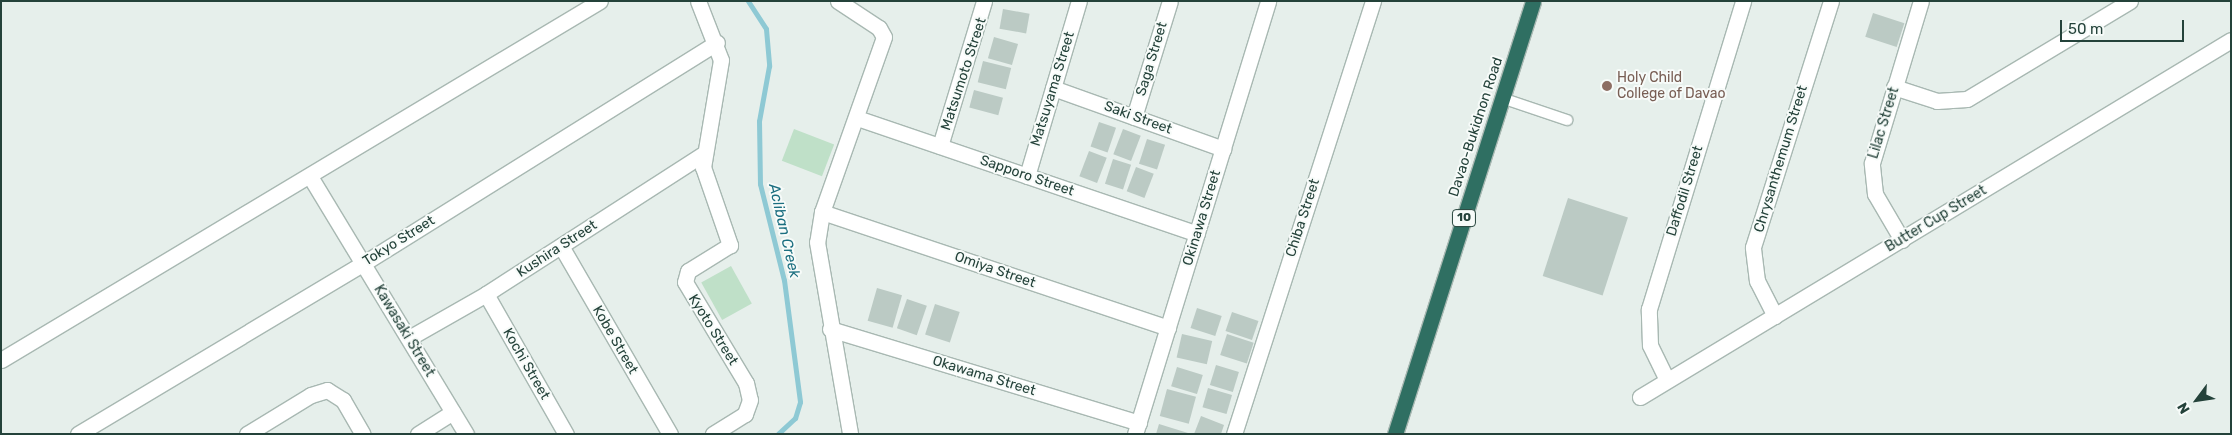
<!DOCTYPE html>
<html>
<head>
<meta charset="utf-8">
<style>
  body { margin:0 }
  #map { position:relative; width:2232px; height:435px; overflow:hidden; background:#e6efeb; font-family:Rubik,sans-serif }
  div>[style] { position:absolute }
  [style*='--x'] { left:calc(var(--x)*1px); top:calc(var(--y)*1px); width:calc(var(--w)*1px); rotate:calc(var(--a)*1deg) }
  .green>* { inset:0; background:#bfe0c8; transform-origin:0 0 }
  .stream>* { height:5px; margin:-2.5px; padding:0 2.5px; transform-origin:2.5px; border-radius:2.5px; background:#8ec9d4 }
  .building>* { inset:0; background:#bbcac4; transform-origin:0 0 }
  .roads { filter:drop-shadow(1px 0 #a8b8b2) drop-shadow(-1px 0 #a8b8b2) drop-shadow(0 1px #a8b8b2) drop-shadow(0 -1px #a8b8b2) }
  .lane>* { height:10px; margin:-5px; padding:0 5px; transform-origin:5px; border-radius:5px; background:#fff }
  .street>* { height:15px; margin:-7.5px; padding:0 7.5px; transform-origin:7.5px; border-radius:7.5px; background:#fff }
  .highway>* { height:15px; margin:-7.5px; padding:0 7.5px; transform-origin:7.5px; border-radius:7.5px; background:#2f6f62 }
  .dots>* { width:14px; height:14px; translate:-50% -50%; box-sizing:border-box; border:2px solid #f7fbf9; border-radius:50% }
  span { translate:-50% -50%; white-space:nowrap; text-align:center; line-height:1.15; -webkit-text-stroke:4px #f7fbf9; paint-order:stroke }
  .shield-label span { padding:1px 4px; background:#f7fbf9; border:1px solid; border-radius:4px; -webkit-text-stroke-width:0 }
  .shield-label { font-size:12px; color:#24423a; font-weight:700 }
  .street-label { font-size:14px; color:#24423a }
  .education-label { font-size:14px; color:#785e54 }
  .left { translate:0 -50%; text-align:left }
  .water-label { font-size:15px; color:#1c6f80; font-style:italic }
  .frame { position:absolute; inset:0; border:2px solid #24423a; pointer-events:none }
  .north { position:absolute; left:2172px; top:375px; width:50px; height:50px; -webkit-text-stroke:4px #f7fbf9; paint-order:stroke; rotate:239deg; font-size:14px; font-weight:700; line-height:20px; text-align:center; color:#24423a }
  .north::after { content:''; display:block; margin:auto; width:18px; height:22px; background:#24423a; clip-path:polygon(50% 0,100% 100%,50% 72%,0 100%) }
  .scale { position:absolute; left:2060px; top:20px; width:124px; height:22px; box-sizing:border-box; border:2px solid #24423a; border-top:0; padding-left:6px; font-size:15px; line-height:18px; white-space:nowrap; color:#24423a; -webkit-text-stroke:4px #f7fbf9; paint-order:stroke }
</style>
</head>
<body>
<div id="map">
  <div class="green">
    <div style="left:794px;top:129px;width:43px;height:34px;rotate:21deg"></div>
    <div style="left:731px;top:266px;width:43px;height:34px;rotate:61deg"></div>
  </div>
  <div class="stream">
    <div style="--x:748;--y:1;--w:33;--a:57"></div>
    <div style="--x:766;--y:29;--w:37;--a:85"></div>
    <div style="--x:769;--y:66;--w:56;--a:100.3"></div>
    <div style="--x:759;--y:121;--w:63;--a:89.1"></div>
    <div style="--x:760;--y:184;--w:99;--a:76"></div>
    <div style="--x:784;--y:280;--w:123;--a:82.5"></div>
    <div style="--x:800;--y:402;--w:17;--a:107"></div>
    <div style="--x:795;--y:418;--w:23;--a:137"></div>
  </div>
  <div class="building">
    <div style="left:1003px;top:9px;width:27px;height:20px;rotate:10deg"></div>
    <div style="left:1873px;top:13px;width:33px;height:25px;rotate:18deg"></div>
    <div style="left:994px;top:37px;width:25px;height:22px;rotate:16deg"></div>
    <div style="left:983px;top:61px;width:29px;height:22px;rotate:14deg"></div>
    <div style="left:974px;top:90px;width:30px;height:18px;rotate:15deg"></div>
    <div style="left:1099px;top:122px;width:18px;height:26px;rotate:19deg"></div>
    <div style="left:1123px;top:129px;width:19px;height:27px;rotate:21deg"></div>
    <div style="left:1147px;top:139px;width:19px;height:26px;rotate:18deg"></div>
    <div style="left:1089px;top:151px;width:19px;height:27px;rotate:21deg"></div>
    <div style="left:1113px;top:159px;width:19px;height:26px;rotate:18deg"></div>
    <div style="left:1136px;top:167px;width:19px;height:26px;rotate:21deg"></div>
    <div style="left:1568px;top:198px;width:63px;height:82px;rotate:18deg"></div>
    <div style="left:877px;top:288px;width:26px;height:34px;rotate:16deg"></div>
    <div style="left:907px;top:299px;width:21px;height:31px;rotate:19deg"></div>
    <div style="left:935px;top:304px;width:26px;height:32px;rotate:18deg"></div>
    <div style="left:1197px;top:308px;width:26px;height:21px;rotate:18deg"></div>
    <div style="left:1232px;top:312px;width:28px;height:20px;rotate:19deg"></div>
    <div style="left:1182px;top:334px;width:31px;height:24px;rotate:13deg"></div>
    <div style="left:1227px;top:334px;width:28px;height:22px;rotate:18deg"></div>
    <div style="left:1216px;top:365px;width:24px;height:21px;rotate:17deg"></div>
    <div style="left:1177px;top:367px;width:27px;height:20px;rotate:17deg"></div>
    <div style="left:1208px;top:388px;width:25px;height:20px;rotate:16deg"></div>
    <div style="left:1167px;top:389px;width:30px;height:28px;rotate:15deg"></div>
    <div style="clip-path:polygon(1201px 416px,1224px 425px,1221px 434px,1194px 434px)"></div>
    <div style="clip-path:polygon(1159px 424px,1188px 433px,1188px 434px,1156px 434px)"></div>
  </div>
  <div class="roads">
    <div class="lane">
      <div style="--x:1502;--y:98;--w:69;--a:18.7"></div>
    </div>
    <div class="street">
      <div style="--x:698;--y:1;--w:63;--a:68.7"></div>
      <div style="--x:721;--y:60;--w:109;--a:99.5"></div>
      <div style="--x:703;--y:167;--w:83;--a:70.9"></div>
      <div style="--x:730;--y:245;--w:49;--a:148.2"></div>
      <div style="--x:688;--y:271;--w:11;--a:105"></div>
      <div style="--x:685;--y:282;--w:118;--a:58.9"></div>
      <div style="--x:746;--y:383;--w:17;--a:77"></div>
      <div style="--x:750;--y:400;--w:15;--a:110"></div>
      <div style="--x:745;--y:414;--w:38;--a:148"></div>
      <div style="--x:838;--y:1;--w:49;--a:33.4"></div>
      <div style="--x:879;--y:28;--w:10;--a:61"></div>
      <div style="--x:884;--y:37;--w:186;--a:109.5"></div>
      <div style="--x:822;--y:212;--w:30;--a:99"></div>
      <div style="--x:817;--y:242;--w:195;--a:80.2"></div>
      <div style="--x:1894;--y:87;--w:45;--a:18"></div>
      <div style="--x:1937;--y:101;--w:30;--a:-4"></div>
      <div style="--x:1967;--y:99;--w:190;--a:-31"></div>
      <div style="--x:1053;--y:88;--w:181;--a:19.7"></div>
      <div style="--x:1134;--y:117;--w:121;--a:-72.8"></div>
      <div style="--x:857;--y:118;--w:359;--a:18.8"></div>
      <div style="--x:940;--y:146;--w:152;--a:-73.1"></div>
      <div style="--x:1027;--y:176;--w:183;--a:-73.5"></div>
      <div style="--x:311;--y:178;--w:299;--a:58.8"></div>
      <div style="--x:822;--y:212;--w:365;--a:18.5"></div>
      <div style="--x:1902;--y:240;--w:53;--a:-120.4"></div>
      <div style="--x:1875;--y:194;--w:31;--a:-96"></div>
      <div style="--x:1872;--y:163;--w:169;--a:-73.2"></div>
      <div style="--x:561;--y:246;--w:217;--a:59.9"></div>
      <div style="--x:486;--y:294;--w:161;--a:60.3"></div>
      <div style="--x:1775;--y:316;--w:39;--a:-117"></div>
      <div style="--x:1757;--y:281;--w:34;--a:-97"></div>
      <div style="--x:1753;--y:247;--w:258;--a:-72.4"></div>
      <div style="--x:830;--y:329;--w:323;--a:16.9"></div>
      <div style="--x:409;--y:338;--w:89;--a:-29.7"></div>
      <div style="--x:486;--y:294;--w:257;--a:-32.8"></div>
      <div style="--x:1;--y:360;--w:698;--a:-30.94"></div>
      <div style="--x:1667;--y:380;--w:39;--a:-116"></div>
      <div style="--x:1650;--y:345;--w:36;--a:-92"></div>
      <div style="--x:1649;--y:309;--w:322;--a:-73"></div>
      <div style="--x:1640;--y:397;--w:690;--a:-31.13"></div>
      <div style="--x:78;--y:434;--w:333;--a:-30.9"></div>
      <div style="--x:364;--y:263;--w:416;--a:-32"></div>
      <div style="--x:247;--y:434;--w:75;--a:-31.4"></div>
      <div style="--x:311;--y:395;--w:17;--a:-17"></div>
      <div style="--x:327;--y:390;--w:19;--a:32"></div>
      <div style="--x:343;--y:400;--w:39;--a:60"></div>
      <div style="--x:418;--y:434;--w:41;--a:-32.2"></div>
      <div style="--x:1135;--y:434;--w:453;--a:-72.9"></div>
      <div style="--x:1234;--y:434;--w:455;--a:-72.2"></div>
    </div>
    <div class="highway">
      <div style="--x:1395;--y:434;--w:454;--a:-72.3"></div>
    </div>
  </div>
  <div class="dots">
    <div style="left:1607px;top:86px;background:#8d6e63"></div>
  </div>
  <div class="shield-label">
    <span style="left:1464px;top:218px">10</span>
  </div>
  <div class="street-label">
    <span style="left:1152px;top:59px;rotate:-73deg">Saga Street</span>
    <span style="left:964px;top:74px;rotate:-72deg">Matsumoto Street</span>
    <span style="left:1053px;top:89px;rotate:-73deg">Matsuyama Street</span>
    <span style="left:1138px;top:118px;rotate:20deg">Saki Street</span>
    <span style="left:1884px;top:123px;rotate:-73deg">Lilac Street</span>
    <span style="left:1476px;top:127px;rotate:-72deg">Davao-Bukidnon Road</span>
    <span style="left:1781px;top:159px;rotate:-73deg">Chrysanthemum Street</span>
    <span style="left:1027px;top:176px;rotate:19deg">Sapporo Street</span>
    <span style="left:1685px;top:191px;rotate:-73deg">Daffodil Street</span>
    <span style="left:1202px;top:218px;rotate:-73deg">Okinawa Street</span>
    <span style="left:1303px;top:218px;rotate:-72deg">Chiba Street</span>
    <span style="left:1936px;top:219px;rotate:-31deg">Butter Cup Street</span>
    <span style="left:399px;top:241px;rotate:-32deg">Tokyo Street</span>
    <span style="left:557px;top:249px;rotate:-33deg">Kushira Street</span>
    <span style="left:995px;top:270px;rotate:19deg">Omiya Street</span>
    <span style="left:713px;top:330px;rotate:58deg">Kyoto Street</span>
    <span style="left:404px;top:331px;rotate:59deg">Kawasaki Street</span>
    <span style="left:615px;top:340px;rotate:60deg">Kobe Street</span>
    <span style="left:526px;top:364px;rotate:60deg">Kochi Street</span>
    <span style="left:984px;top:376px;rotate:17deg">Okawama Street</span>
  </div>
  <div class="education-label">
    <span class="left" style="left:1617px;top:86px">Holy Child<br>College of Davao</span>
  </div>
  <div class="water-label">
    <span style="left:784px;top:231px;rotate:77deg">Acliban Creek</span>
  </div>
  <div class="frame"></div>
  <div class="north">N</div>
  <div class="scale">50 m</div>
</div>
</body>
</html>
